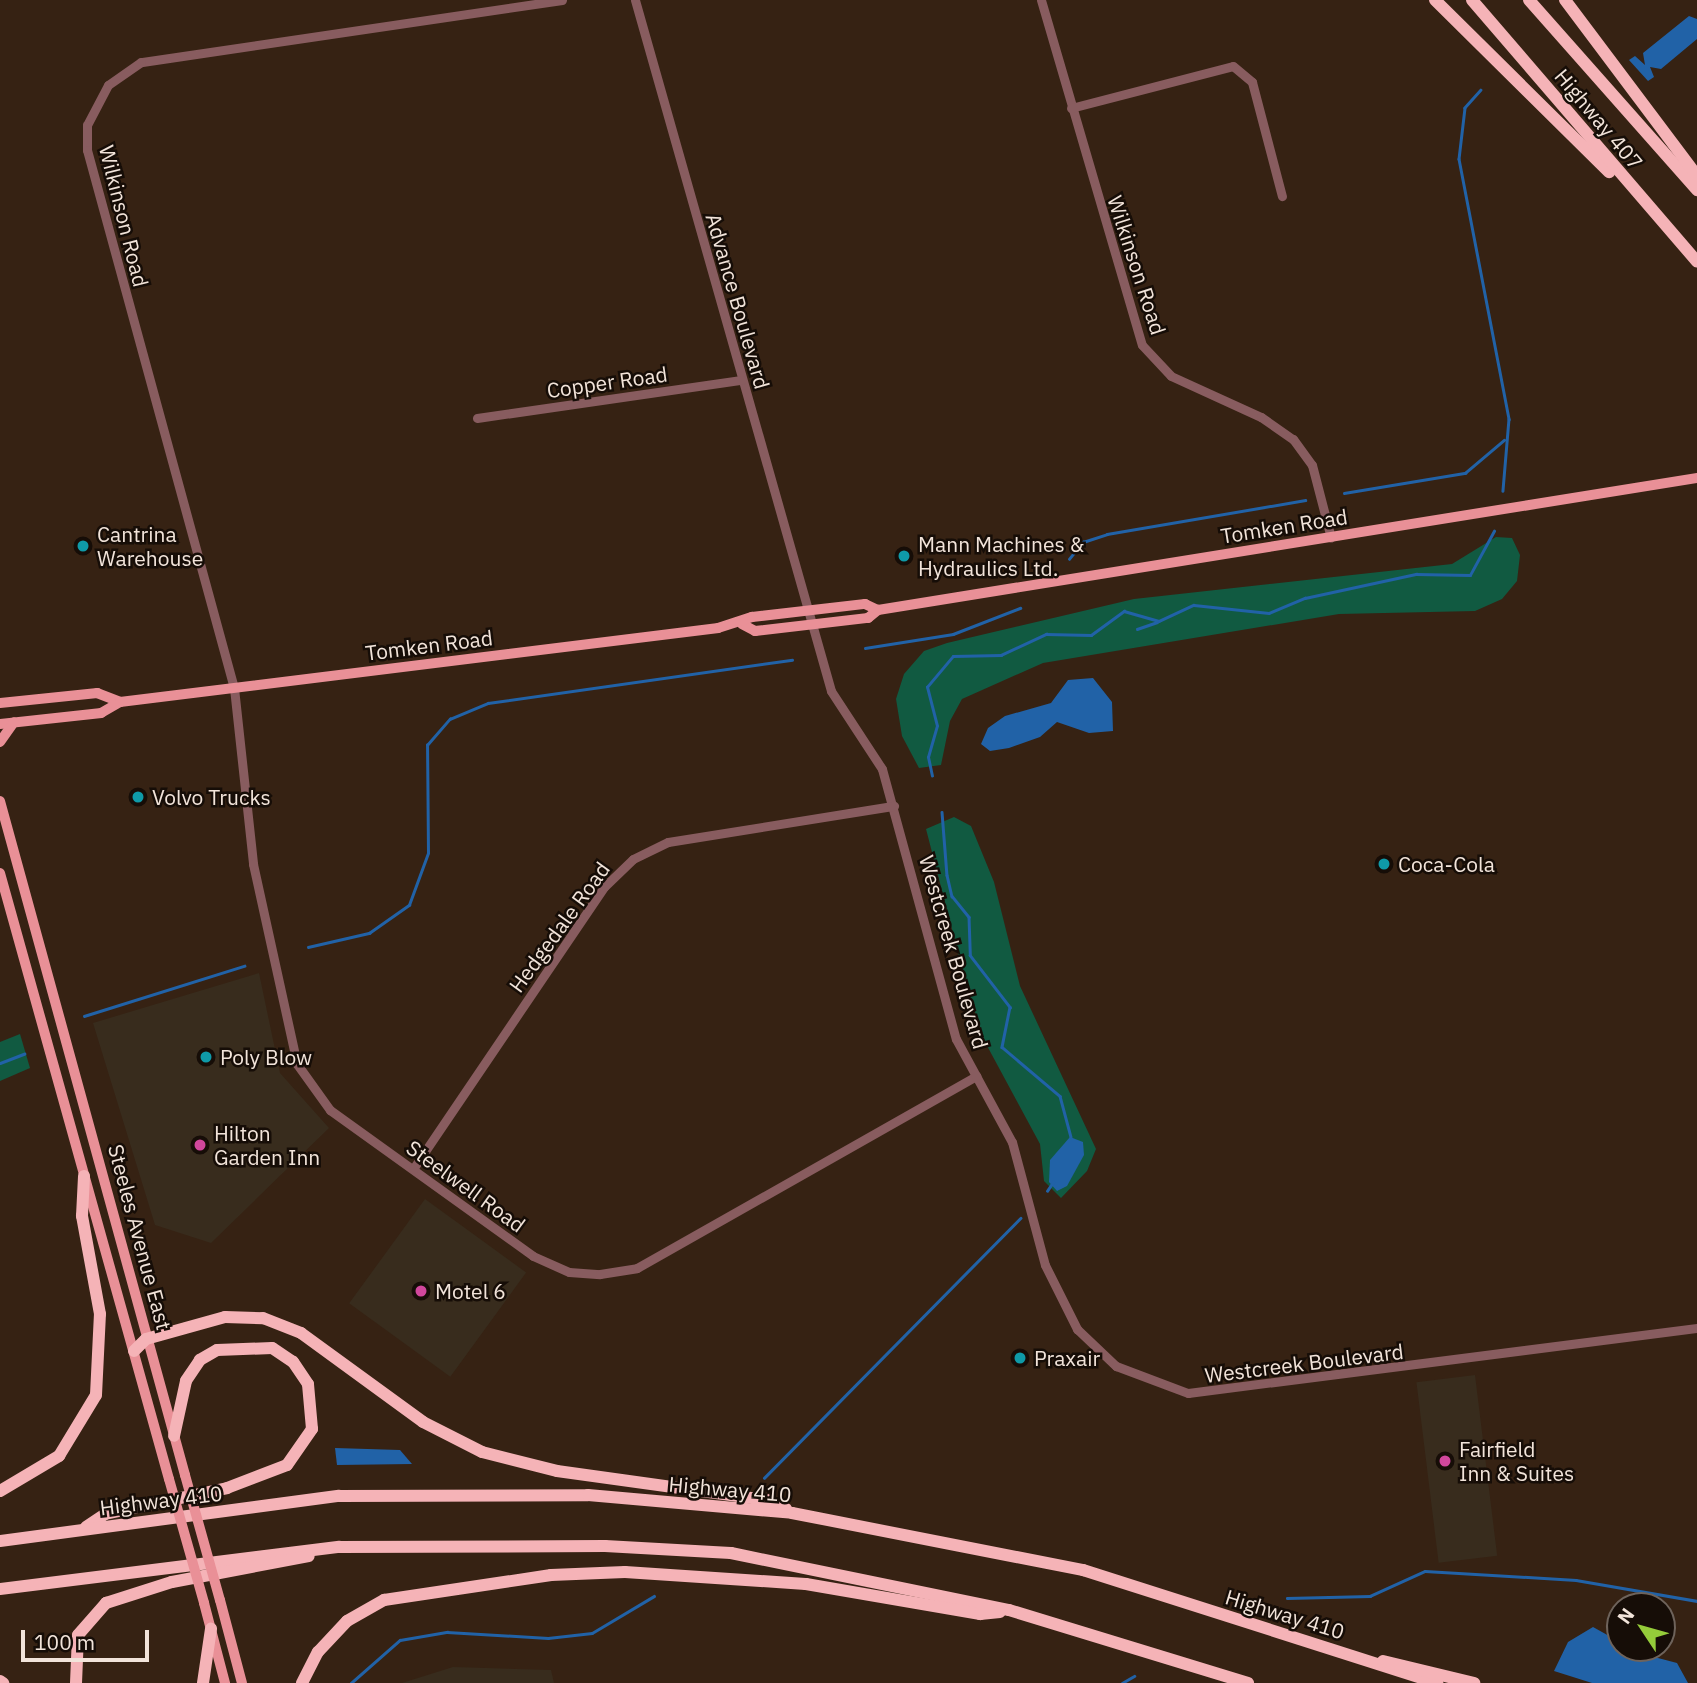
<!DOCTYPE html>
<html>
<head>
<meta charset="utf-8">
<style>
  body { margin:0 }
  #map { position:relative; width:1697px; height:1683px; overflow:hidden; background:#362213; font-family:"IBM Plex Sans",sans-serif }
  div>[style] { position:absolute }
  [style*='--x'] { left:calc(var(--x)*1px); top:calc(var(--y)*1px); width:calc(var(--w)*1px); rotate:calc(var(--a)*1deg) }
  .commercial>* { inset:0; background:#382c1d; transform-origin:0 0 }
  .green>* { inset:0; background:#115a41 }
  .water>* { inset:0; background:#2162a7 }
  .stream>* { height:2.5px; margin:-1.25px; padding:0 1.25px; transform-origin:1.25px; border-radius:1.25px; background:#2162a7 }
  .minor>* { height:9px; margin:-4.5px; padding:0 4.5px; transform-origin:4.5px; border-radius:4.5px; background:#885c5f }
  .major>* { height:10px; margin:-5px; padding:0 5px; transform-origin:5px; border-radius:5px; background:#e99097 }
  .highway>* { height:12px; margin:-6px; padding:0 6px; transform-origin:6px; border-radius:6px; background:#f5b3b7 }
  .major-bridge>* { height:10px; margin:-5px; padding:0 5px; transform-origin:5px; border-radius:5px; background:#e99097 }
  .dots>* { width:19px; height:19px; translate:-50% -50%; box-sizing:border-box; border:4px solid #160d07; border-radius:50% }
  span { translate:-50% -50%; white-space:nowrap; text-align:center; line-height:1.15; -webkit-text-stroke:5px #160d07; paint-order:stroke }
  .street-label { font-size:21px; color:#f2e4da }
  .poi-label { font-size:21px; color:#f2e4da }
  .left { translate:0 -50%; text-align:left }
  .north { position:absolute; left:1606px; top:1592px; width:70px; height:70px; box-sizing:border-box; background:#160d07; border:2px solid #6e635b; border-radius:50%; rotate:306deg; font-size:19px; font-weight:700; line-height:28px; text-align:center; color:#f2e4da }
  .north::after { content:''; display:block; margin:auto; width:24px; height:32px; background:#95cc3a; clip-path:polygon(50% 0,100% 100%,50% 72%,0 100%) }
  .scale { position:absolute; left:21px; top:1630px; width:128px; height:32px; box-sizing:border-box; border:4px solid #f2e4da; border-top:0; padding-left:9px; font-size:21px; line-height:24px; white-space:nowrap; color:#f2e4da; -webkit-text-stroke:5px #160d07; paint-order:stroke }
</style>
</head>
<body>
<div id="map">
  <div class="commercial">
    <div style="clip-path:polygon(259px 973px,280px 1073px,329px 1128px,211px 1243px,155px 1225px,93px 1023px)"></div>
    <div style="left:425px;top:1199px;width:125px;height:129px;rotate:36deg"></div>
    <div style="left:1475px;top:1375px;width:182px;height:59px;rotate:83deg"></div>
    <div style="clip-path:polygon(453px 1667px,551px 1670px,554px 1683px,402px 1683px)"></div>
  </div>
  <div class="green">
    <div style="clip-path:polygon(1496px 537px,1512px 538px,1520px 555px,1517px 581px,1502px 599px,1475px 611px,1339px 614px,1043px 663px,962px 699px,950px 721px,941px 765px,919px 768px,902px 736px,896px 699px,904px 674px,924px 651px,947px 643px,1134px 599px,1452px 564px)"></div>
    <div style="clip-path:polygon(954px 817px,971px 826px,994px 882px,1020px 986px,1096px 1149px,1087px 1171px,1061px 1198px,1044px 1181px,1040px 1144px,985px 1042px,968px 991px,926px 829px)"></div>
    <div style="clip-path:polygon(20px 1034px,30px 1068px,0 1081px,0 1042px)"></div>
  </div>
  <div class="water">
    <div style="clip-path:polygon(1689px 16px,1697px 19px,1697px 39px,1661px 69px,1650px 67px,1654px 77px,1648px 81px,1629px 60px,1635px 56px,1645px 65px,1643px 53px)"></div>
    <div style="clip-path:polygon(1093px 678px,1112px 702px,1113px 731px,1089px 733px,1057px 722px,1040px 737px,1009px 748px,990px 751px,981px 744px,988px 728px,1005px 716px,1051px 703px,1068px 680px)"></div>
    <div style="clip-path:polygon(1070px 1137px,1083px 1142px,1084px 1155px,1067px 1186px,1057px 1191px,1049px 1182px,1050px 1160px)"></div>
    <div style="clip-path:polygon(335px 1448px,400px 1450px,412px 1464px,337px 1465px)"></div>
    <div style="clip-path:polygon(1593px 1627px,1620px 1642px,1620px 1648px,1677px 1663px,1688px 1683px,1592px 1683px,1554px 1671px,1568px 1642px)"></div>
  </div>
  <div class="stream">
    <div style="--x:1481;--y:90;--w:24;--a:132"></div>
    <div style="--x:1465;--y:108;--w:51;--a:96.7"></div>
    <div style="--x:1459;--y:159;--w:265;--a:79.1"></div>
    <div style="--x:1509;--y:419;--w:72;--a:94.8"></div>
    <div style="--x:1344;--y:493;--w:123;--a:-9.4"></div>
    <div style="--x:1465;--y:473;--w:51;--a:-40.2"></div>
    <div style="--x:1069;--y:559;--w:22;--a:-51"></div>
    <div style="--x:1083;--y:542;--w:25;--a:-18"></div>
    <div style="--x:1107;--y:534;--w:201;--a:-9.7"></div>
    <div style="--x:1137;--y:629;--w:21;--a:-19"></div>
    <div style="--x:865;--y:648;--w:89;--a:-9"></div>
    <div style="--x:953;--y:634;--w:72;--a:-21.2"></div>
    <div style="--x:932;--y:776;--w:19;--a:-102"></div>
    <div style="--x:928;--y:757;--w:32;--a:-74"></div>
    <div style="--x:937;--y:726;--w:40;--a:-104.4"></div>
    <div style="--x:927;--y:687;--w:40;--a:-50"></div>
    <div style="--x:953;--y:656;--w:48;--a:-1.2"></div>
    <div style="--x:1001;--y:655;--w:50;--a:-25"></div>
    <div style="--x:1046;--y:634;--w:45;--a:1.3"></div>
    <div style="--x:1091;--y:635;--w:41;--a:-36"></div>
    <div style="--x:1124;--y:611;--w:36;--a:16"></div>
    <div style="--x:1159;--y:621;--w:38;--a:-25"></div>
    <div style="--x:1194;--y:605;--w:75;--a:6.1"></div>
    <div style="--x:1269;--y:613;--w:39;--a:-23"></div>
    <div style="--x:1305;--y:598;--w:114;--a:-12.2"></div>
    <div style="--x:1416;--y:574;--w:54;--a:1.1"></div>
    <div style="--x:1470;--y:575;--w:50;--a:-61.4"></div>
    <div style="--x:942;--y:812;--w:63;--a:85.5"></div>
    <div style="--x:947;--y:875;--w:22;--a:77"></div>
    <div style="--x:952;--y:896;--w:27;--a:51"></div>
    <div style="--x:969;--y:917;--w:38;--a:88"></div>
    <div style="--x:970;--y:955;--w:66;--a:52.4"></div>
    <div style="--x:1010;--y:1007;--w:41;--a:101.3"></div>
    <div style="--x:1002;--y:1047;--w:76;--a:40.2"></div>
    <div style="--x:1060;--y:1096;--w:42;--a:75"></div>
    <div style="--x:308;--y:947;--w:63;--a:-12.9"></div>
    <div style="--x:369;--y:933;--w:49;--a:-35"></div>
    <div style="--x:409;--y:905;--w:55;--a:-69.9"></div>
    <div style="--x:428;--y:853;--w:108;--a:-90.5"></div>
    <div style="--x:427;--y:745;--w:35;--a:-49"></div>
    <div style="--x:450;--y:719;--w:41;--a:-22.8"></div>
    <div style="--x:488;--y:703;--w:307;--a:-8.1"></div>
    <div style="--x:84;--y:1016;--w:168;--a:-17.4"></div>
    <div style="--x:0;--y:1063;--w:26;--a:-21"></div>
    <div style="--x:1047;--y:1191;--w:11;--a:-56"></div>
    <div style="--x:764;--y:1478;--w:365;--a:-45.4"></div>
    <div style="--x:1287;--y:1598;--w:83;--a:-1.4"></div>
    <div style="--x:1370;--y:1596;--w:60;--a:-24.4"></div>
    <div style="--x:1425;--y:1571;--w:151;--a:3.4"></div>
    <div style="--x:1576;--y:1580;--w:123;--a:9.8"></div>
    <div style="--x:351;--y:1683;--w:65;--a:-41.3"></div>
    <div style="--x:400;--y:1640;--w:48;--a:-9.7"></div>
    <div style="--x:447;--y:1632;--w:101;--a:3.4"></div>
    <div style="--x:548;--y:1638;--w:44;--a:-6.5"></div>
    <div style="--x:592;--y:1633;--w:72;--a:-30.8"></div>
    <div style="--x:1122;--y:1683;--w:14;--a:-30"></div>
  </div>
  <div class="minor">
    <div style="--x:562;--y:0;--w:426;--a:171.6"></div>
    <div style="--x:141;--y:62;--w:40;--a:145.1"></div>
    <div style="--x:108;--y:85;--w:45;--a:117.7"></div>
    <div style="--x:87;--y:125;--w:25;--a:90"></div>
    <div style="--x:87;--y:150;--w:558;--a:74.72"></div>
    <div style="--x:234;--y:688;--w:177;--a:83.8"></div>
    <div style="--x:253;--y:864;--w:205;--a:77.6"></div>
    <div style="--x:297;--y:1064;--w:57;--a:54.3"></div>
    <div style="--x:330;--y:1110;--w:250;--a:35.7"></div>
    <div style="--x:533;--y:1256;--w:39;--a:24"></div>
    <div style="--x:569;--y:1272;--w:31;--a:4"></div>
    <div style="--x:600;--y:1274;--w:37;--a:-9"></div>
    <div style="--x:637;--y:1268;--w:390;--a:-29.5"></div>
    <div style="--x:635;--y:0;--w:718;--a:74.16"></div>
    <div style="--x:831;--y:691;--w:93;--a:56.8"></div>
    <div style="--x:882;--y:769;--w:280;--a:74.7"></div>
    <div style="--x:956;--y:1039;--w:117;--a:61.5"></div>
    <div style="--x:1012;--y:1142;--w:127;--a:75"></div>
    <div style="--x:1045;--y:1265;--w:72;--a:63.4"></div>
    <div style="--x:1077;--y:1329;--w:54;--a:43.5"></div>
    <div style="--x:1116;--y:1366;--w:77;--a:20.6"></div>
    <div style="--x:1188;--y:1393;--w:513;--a:-7.28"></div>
    <div style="--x:1041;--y:0;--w:359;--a:73.7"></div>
    <div style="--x:1142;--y:345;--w:42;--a:46.9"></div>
    <div style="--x:1171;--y:376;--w:99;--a:24.5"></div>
    <div style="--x:1261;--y:417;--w:39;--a:35"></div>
    <div style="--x:1293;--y:439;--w:32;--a:54"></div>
    <div style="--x:1312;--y:465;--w:75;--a:75.4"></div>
    <div style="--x:1071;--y:108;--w:167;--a:-14.5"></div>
    <div style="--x:1233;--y:66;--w:25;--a:40"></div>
    <div style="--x:1252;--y:82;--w:118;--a:75.3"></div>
    <div style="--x:477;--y:418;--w:267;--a:-8.2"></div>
    <div style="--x:413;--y:1169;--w:341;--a:-55.9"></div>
    <div style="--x:604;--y:887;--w:40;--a:-44"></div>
    <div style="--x:633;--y:859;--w:39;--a:-26"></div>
    <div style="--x:668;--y:842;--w:229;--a:-9.1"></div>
  </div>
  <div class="major">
    <div style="--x:742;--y:624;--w:15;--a:28"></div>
    <div style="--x:755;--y:631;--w:114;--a:-6.6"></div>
    <div style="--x:868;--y:618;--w:13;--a:-39"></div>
    <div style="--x:878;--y:610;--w:830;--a:-9.16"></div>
    <div style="--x:0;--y:703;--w:98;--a:-5.9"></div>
    <div style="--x:97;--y:693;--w:25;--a:21"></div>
    <div style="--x:0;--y:724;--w:102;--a:-6.2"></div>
    <div style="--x:101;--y:713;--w:22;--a:-30"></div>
    <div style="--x:120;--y:702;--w:603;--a:-7.05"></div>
    <div style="--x:718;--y:628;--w:36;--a:-18"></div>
    <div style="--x:752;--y:617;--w:114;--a:-6.6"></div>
    <div style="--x:865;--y:604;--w:14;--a:25"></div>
    <div style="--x:0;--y:742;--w:24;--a:-55"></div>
    <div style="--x:0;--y:801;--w:699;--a:74.65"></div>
    <div style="--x:0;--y:873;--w:629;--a:74.42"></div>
    <div style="--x:220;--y:1600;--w:86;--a:75.2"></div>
    <div style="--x:204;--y:1603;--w:83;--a:75.3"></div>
  </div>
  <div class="highway">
    <div style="--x:1435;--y:0;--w:245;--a:44.7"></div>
    <div style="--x:1472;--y:0;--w:345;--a:49.3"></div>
    <div style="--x:1529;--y:0;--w:254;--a:48.5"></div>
    <div style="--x:1565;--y:0;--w:220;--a:53.1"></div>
    <div style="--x:134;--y:1351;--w:17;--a:-45"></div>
    <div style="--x:146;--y:1339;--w:82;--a:-15.6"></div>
    <div style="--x:225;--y:1317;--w:38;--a:2"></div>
    <div style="--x:263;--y:1318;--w:41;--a:21.5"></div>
    <div style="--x:301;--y:1333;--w:151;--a:36.1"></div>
    <div style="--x:423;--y:1422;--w:66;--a:27"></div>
    <div style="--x:482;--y:1452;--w:77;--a:14.2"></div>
    <div style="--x:557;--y:1471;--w:212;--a:7.9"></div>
    <div style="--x:767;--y:1500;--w:21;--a:25"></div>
    <div style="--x:0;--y:1491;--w:69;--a:-30.7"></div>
    <div style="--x:59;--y:1456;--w:71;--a:-58.8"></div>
    <div style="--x:96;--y:1395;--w:81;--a:-87.2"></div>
    <div style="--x:100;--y:1314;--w:100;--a:-100.4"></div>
    <div style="--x:82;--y:1216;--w:40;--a:-87.1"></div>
    <div style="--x:86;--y:1527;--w:23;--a:-34"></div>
    <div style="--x:105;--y:1514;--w:125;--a:-12"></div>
    <div style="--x:227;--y:1488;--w:64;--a:-21"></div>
    <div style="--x:287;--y:1465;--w:44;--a:-55.2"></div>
    <div style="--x:312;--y:1429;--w:45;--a:-95.1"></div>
    <div style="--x:308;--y:1384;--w:27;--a:-124"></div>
    <div style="--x:293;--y:1362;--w:25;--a:-146"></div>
    <div style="--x:272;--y:1348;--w:55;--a:177.9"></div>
    <div style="--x:217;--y:1350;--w:20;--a:150"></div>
    <div style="--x:200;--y:1360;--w:25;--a:124"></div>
    <div style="--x:186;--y:1381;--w:56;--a:102.3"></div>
    <div style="--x:0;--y:1541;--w:342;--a:-7.6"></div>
    <div style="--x:339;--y:1496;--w:249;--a:-0.2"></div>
    <div style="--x:588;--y:1495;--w:205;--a:5"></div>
    <div style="--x:792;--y:1513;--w:297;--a:11.1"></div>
    <div style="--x:1083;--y:1570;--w:372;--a:17.7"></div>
    <div style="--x:0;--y:1589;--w:342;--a:-7.1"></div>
    <div style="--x:339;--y:1547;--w:266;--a:-0.2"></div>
    <div style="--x:605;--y:1546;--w:126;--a:3.2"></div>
    <div style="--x:731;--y:1553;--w:284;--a:11.6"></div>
    <div style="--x:1009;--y:1610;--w:250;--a:17"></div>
    <div style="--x:1383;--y:1661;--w:94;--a:13.6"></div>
    <div style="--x:0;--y:1681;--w:4;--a:34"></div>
    <div style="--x:76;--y:1683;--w:48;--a:-87.6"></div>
    <div style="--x:78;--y:1635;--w:43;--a:-48.8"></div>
    <div style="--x:106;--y:1603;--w:69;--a:-17.7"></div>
    <div style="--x:172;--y:1582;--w:139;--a:-10.7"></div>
    <div style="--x:203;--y:1683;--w:55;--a:-81.6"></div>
    <div style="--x:302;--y:1683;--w:35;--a:-63"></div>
    <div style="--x:318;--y:1652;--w:42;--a:-46.9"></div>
    <div style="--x:347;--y:1621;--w:43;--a:-29.6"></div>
    <div style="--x:384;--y:1600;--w:169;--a:-8.5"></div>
    <div style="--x:551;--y:1575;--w:74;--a:-2.3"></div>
    <div style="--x:625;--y:1572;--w:181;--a:3.8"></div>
    <div style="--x:806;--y:1584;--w:177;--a:9.8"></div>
    <div style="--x:980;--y:1614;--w:20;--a:-6"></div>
  </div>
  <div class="major-bridge">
    <div style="--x:185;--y:1475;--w:130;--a:74.4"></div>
    <div style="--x:169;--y:1479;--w:129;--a:74.2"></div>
  </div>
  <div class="dots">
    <div style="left:83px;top:546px;background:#0f9aa8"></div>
    <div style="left:904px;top:556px;background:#0f9aa8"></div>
    <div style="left:138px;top:797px;background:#0f9aa8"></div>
    <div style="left:1384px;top:864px;background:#0f9aa8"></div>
    <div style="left:206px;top:1057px;background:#0f9aa8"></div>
    <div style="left:200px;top:1145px;background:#d1479c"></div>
    <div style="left:421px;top:1291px;background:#d1479c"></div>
    <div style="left:1020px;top:1358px;background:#0f9aa8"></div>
    <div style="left:1445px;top:1461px;background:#d1479c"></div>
  </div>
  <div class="street-label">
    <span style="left:1599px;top:119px;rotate:50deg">Highway 407</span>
    <span style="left:124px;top:216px;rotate:76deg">Wilkinson Road</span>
    <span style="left:1137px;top:265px;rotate:72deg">Wilkinson Road</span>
    <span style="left:738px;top:301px;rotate:74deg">Advance Boulevard</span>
    <span style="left:607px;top:382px;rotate:-8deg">Copper Road</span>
    <span style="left:1284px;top:526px;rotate:-9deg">Tomken Road</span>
    <span style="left:429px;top:645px;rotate:-7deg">Tomken Road</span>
    <span style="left:559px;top:927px;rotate:-54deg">Hedgedale Road</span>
    <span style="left:954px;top:952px;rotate:74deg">Westcreek Boulevard</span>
    <span style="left:466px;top:1186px;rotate:36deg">Steelwell Road</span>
    <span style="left:140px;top:1237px;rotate:75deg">Steeles Avenue East</span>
    <span style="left:1304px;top:1363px;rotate:-7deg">Westcreek Boulevard</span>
    <span style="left:730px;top:1489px;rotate:5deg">Highway 410</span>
    <span style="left:161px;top:1500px;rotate:-7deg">Highway 410</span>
    <span style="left:1285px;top:1614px;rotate:17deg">Highway 410</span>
  </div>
  <div class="poi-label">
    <span class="left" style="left:97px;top:546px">Cantrina<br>Warehouse</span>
    <span class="left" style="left:918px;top:556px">Mann Machines &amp;<br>Hydraulics Ltd.</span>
    <span class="left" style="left:152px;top:797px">Volvo Trucks</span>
    <span class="left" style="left:1398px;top:864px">Coca-Cola</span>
    <span class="left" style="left:220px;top:1057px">Poly Blow</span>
    <span class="left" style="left:214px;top:1145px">Hilton<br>Garden Inn</span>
    <span class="left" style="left:435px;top:1291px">Motel 6</span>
    <span class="left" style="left:1034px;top:1358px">Praxair</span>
    <span class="left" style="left:1459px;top:1461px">Fairfield<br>Inn &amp; Suites</span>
  </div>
  <div class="north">N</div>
  <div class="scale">100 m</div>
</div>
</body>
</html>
